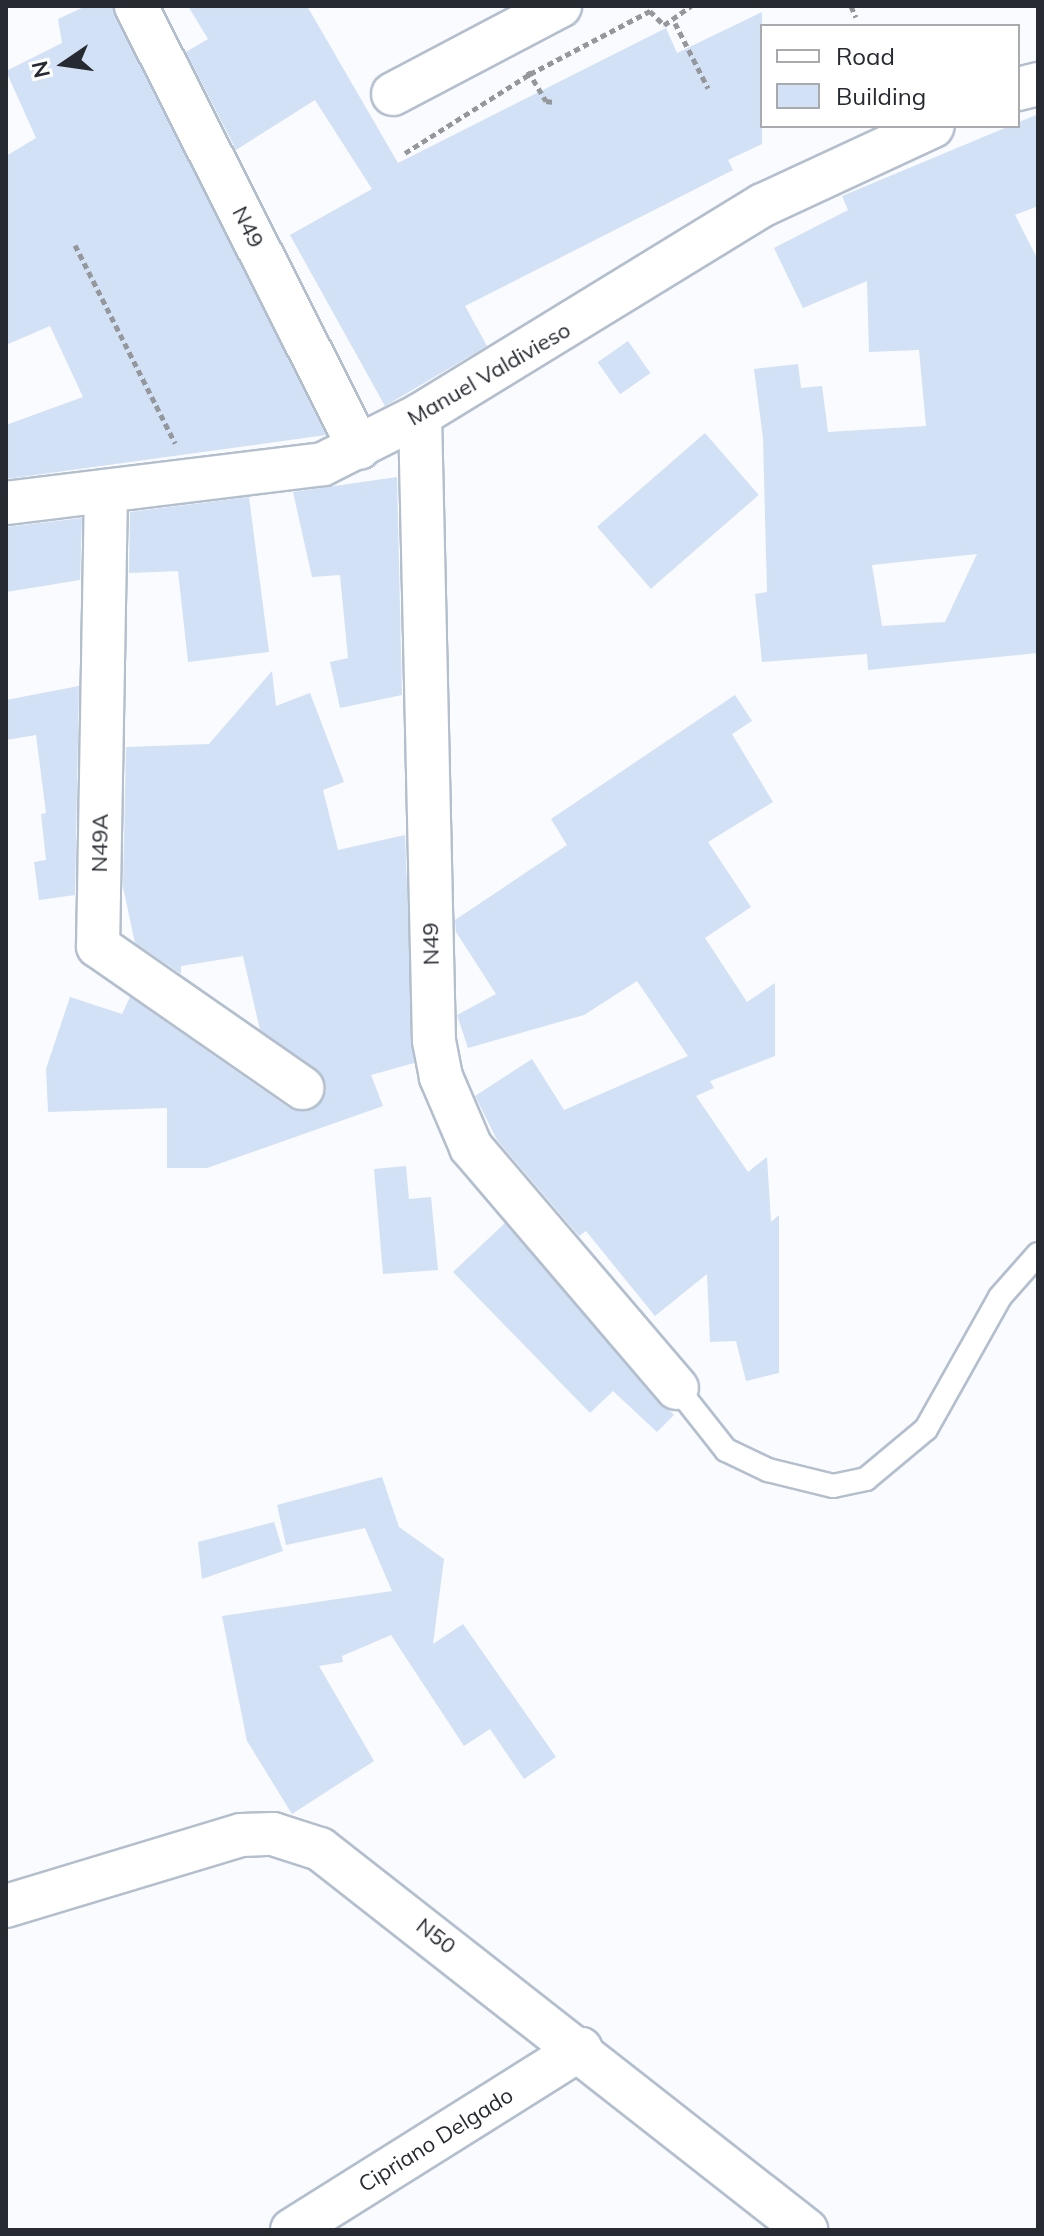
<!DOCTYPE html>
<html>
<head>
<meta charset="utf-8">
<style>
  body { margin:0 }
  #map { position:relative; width:1044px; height:2236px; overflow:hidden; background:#f9fbff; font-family:Mulish,sans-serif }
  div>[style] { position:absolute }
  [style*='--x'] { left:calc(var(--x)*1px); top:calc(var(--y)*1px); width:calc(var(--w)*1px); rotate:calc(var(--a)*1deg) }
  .building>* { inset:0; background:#d2e1f5; transform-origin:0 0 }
  .path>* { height:5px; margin-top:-2.5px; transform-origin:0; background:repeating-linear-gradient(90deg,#94979c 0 6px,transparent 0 10px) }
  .roads { filter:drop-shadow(2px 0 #b4bfce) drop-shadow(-2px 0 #b4bfce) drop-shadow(0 2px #b4bfce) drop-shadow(0 -2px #b4bfce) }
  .lane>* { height:22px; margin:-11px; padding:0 11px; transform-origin:11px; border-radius:11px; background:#fff }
  .street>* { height:42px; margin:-21px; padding:0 21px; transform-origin:21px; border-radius:21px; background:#fff }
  span { translate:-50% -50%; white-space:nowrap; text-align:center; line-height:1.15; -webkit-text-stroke:6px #fff; paint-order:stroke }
  .street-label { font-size:22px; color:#272b31 }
  .frame { position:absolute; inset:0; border:8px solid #272b31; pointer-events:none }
  .legend { position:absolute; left:760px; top:24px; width:260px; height:104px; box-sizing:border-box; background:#fff; border:2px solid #a9aaad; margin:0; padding:10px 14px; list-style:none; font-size:24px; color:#272b31 }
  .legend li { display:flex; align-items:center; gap:16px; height:40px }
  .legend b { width:40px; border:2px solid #a9aaad }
  .north { position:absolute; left:24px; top:24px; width:80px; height:80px; -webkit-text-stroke:6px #fff; paint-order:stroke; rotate:257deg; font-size:22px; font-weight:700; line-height:32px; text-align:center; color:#272b31 }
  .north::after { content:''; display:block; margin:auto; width:28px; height:36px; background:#272b31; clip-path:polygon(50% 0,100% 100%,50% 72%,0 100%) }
</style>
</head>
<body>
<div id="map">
  <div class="building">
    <div style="clip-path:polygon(86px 6px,112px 6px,326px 435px,6px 479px,6px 425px,83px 397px,50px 326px,6px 345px,6px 156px,36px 138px,6px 71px,62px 43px,58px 19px)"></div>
    <div style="clip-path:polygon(188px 6px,307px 6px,398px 163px,666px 28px,677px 53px,762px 12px,762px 144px,728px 160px,733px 170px,465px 306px,487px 346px,385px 406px,290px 235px,372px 189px,315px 100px,236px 150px,186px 52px,208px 39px)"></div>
    <div style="clip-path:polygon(evenodd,1036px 115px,1038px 206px,1015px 215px,1038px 260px,1038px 653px,868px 670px,867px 654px,762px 662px,755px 594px,767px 592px,763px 438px,754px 369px,798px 364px,801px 388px,822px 386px,828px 432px,926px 426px,919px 350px,869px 352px,867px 281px,803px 308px,774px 248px,848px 210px,842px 196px,1036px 115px,977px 554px,945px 622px,882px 626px,872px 565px,977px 554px)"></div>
    <div style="left:628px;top:341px;width:39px;height:37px;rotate:55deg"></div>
    <div style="left:705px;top:433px;width:82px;height:143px;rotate:49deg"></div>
    <div style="clip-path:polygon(397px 477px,402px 695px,340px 708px,330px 662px,348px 658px,340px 575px,312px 577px,293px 492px)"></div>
    <div style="clip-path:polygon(249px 497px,269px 652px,188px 662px,178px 571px,129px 573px,130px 512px)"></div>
    <div style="clip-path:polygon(82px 518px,80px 580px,6px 592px,6px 527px)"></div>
    <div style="clip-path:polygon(272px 671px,276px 706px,310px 693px,344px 782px,323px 790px,338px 850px,405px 835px,414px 1063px,371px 1075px,383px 1106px,207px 1168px,167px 1168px,167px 1108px,48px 1112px,46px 1069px,70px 997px,122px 1014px,130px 997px,289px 1108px,311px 1110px,326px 1091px,316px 1069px,260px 1030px,243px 956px,181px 966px,181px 974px,135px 943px,123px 887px,126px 747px,209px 744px)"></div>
    <div style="clip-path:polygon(79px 686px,75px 895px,39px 900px,34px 862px,46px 860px,41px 814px,46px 813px,36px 735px,6px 740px,6px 700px)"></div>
    <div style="clip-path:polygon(735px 695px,752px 721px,732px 734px,773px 802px,708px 842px,751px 907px,705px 938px,747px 1002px,775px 983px,775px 1056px,710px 1081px,714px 1088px,696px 1096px,748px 1172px,767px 1157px,771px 1222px,779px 1215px,779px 1373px,746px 1381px,736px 1341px,710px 1342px,707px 1274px,655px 1316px,586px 1231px,579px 1236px,497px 1140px,475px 1096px,532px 1059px,564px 1110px,688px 1056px,637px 981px,584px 1015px,468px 1048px,457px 1015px,496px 994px,456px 932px,455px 920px,567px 845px,551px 819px)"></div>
    <div style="clip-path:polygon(406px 1166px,409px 1199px,431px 1197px,438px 1270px,383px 1274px,374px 1169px)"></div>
    <div style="clip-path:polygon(505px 1223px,674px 1415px,657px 1432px,613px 1391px,590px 1413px,453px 1272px)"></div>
    <div style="clip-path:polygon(382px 1477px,399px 1527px,444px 1559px,433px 1644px,463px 1624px,556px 1757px,524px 1779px,490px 1729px,464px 1746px,391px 1635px,342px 1656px,343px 1662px,319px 1666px,374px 1761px,292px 1814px,247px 1741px,222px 1616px,392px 1591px,365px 1528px,286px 1545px,277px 1505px)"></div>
    <div style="clip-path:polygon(274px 1522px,283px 1551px,202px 1579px,198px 1542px)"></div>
  </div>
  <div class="path">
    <div style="--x:851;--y:6;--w:12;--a:66"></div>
    <div style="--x:675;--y:23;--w:73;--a:63.1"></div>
    <div style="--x:528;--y:71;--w:35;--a:59"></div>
    <div style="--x:546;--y:101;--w:8;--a:7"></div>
    <div style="--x:405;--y:153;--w:148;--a:-32.3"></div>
    <div style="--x:530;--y:74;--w:136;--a:-27.7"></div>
    <div style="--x:650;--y:11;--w:20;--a:45"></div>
    <div style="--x:664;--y:25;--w:33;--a:-35"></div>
    <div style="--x:75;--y:245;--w:222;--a:63.2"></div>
  </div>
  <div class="roads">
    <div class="lane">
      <div style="--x:677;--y:1388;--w:79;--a:51.7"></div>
      <div style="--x:726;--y:1450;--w:47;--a:25.5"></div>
      <div style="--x:768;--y:1470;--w:67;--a:13.8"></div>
      <div style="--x:833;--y:1486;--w:34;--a:-12"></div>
      <div style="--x:866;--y:1479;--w:78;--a:-39.8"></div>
      <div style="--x:926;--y:1429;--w:151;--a:-60.7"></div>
      <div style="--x:1000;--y:1297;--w:57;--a:-48.5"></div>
    </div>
    <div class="street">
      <div style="--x:136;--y:6;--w:495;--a:63.2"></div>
      <div style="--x:1018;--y:89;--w:21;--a:-14"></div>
      <div style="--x:393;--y:94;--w:189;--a:-27.8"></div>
      <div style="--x:420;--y:415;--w:626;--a:88.72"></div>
      <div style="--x:434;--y:1041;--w:37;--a:79"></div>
      <div style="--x:441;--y:1077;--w:76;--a:66.8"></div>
      <div style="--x:471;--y:1147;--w:317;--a:49.5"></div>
      <div style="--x:106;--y:491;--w:455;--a:91"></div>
      <div style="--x:98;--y:946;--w:249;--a:34.8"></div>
      <div style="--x:6;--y:503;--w:319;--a:-7"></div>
      <div style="--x:323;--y:464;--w:109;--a:-26.8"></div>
      <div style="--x:420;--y:415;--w:402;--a:-31.5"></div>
      <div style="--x:763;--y:205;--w:187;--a:-24.9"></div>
      <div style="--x:6;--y:1906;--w:245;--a:-16.8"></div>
      <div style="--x:241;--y:1835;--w:32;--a:-2"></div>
      <div style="--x:273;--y:1834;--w:49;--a:17.7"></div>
      <div style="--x:320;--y:1849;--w:618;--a:38.09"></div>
      <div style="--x:292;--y:2230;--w:341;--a:-32.1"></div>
    </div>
  </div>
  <div class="street-label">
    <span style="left:248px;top:227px;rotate:63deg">N49</span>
    <span style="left:489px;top:374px;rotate:-30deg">Manuel Valdivieso</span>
    <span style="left:100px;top:843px;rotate:-89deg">N49A</span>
    <span style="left:431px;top:944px;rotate:-91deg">N49</span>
    <span style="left:436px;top:1936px;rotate:38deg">N50</span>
    <span style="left:436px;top:2140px;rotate:-32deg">Cipriano Delgado</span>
  </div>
  <div class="frame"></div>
  <ul class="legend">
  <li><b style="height:10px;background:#fff"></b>Road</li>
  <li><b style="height:22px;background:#d2e1f5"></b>Building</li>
  </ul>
  <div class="north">N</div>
</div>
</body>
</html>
